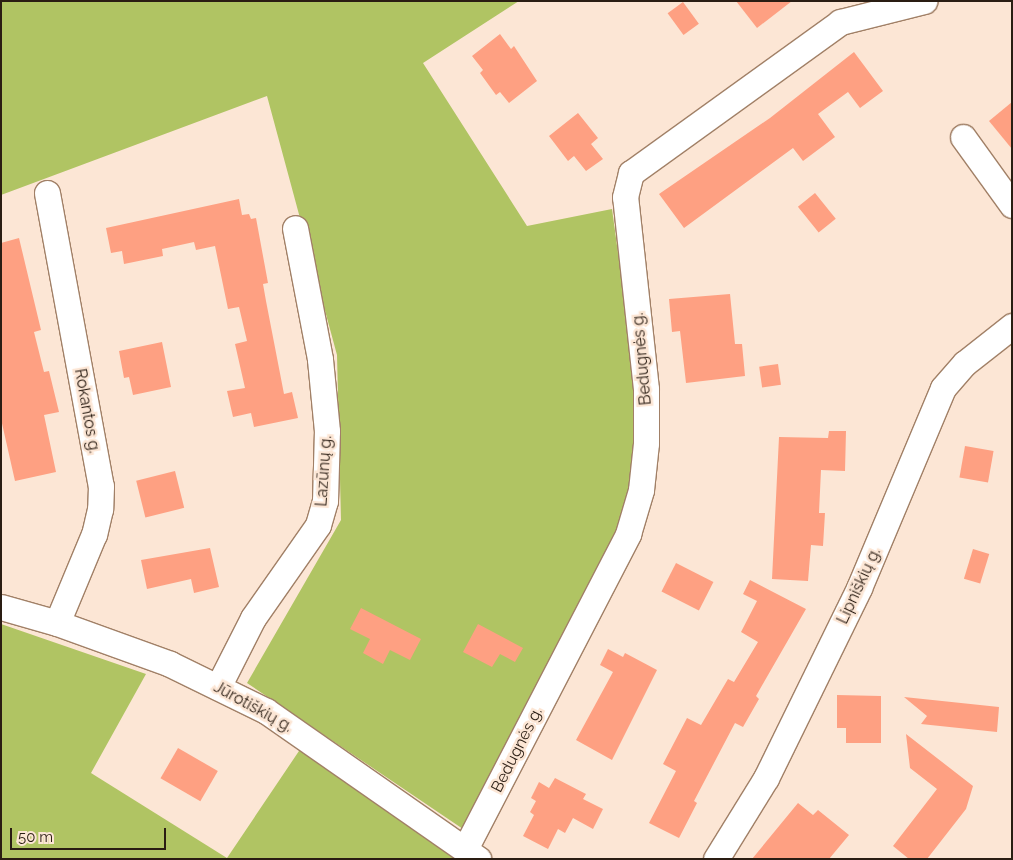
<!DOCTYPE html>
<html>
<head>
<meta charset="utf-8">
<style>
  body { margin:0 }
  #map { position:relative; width:1013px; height:860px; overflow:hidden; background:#fce6d5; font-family:Raleway,sans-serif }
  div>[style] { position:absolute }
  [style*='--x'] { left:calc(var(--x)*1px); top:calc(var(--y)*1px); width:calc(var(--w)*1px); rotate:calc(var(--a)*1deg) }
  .green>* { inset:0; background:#b0c463 }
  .building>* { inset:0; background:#fea082; transform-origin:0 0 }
  .roads { filter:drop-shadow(1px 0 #a18067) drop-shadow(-1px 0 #a18067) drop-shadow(0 1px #a18067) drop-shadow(0 -1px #a18067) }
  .minor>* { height:25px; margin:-12.5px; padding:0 12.5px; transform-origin:12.5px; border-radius:12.5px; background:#fff }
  span { translate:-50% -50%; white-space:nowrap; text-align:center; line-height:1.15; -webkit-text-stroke:5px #fce6d5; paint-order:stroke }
  .street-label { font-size:16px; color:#2a1d13 }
  .frame { position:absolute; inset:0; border:2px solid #2a1d13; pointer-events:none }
  .scale { position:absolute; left:10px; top:828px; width:156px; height:22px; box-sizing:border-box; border:2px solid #2a1d13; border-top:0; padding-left:6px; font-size:15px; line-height:18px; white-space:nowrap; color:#2a1d13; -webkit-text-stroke:4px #fce6d5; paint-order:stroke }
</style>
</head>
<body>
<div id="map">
  <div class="green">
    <div style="clip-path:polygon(1px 1px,519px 1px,423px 63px,527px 226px,612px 209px,637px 391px,630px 506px,463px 829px,247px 683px,341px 520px,337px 355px,267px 96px,1px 195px)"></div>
    <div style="clip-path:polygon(1px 624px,146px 674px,91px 773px,227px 858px,301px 748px,460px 859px,1px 859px)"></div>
  </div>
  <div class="building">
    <div style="clip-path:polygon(736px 1px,792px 1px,757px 28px)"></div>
    <div style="left:683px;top:2px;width:27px;height:19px;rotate:54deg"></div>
    <div style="clip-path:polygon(500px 34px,511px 49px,514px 46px,537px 81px,509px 103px,500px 92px,496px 95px,480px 73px,483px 70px,472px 56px)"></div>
    <div style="clip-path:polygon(854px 52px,883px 91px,860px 108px,848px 92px,818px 114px,835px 137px,803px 161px,793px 148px,684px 228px,659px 194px,770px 118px)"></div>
    <div style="clip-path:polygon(1012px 102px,1012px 149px,989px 121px)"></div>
    <div style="clip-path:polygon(578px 113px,598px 138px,591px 144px,603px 159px,586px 171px,574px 156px,568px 161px,549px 136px)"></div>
    <div style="left:815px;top:193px;width:33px;height:22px;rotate:51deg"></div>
    <div style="clip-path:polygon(239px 199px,242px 215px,249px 214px,251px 219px,256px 218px,268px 283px,263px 284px,266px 301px,284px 394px,292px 392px,298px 418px,254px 427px,251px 413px,233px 417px,227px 391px,245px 388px,235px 344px,247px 341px,239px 307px,228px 309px,215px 246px,196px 250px,194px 242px,162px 249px,163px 256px,124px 264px,122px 251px,111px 253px,106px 228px)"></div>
    <div style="clip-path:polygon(19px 238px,41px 330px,34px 332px,44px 372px,49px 371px,59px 412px,44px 415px,56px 472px,15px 481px,1px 419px,1px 243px)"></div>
    <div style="clip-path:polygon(730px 294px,735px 344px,742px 344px,745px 376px,686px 383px,680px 331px,672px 332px,669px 299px)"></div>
    <div style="clip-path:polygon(162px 342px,171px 387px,133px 395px,129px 377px,124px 378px,119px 351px)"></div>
    <div style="left:778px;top:364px;width:21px;height:19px;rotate:82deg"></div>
    <div style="clip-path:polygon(829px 431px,846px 431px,845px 471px,821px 470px,819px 513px,825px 513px,823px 546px,811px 545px,808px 581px,772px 579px,779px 437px,828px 438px)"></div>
    <div style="left:965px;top:446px;width:29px;height:32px;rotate:10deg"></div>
    <div style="left:175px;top:471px;width:38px;height:40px;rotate:76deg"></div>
    <div style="clip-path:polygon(210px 548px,219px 587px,194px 593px,191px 579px,147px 589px,141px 560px)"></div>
    <div style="left:973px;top:549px;width:17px;height:31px;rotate:17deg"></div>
    <div style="left:676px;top:563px;width:42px;height:32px;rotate:27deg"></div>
    <div style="clip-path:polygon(750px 580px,806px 609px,756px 696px,759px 699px,743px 727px,735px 723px,694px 801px,697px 803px,679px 838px,649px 823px,676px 771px,663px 764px,687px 718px,701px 725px,728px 679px,734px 682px,758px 642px,741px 632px,757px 601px,743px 594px)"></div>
    <div style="clip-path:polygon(361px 608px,421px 639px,410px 660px,390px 650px,383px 664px,363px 653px,370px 639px,350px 629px)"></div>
    <div style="clip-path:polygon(478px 624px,523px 648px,515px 662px,500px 654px,492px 667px,463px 652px)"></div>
    <div style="clip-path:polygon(608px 649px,623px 657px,625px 653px,657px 670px,612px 760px,576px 740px,613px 672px,600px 665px)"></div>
    <div style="clip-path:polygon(837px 695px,881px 696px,881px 743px,846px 743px,846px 728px,837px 728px)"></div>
    <div style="clip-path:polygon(904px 697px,999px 707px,997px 732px,921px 724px,927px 716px)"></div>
    <div style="clip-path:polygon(906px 734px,973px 786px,966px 809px,927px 859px,909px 859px,893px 846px,937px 789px,910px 768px)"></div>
    <div style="left:178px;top:748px;width:46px;height:35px;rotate:30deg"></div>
    <div style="clip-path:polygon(555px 778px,586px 794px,583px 799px,603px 809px,593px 829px,573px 818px,565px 833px,558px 829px,548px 849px,523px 836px,534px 815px,530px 812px,536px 801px,531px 798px,539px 782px,549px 788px)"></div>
    <div style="clip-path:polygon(798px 803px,813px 815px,818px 810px,849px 835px,829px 859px,752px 859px)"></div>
  </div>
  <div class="roads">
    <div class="minor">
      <div style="--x:963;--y:137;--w:84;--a:54.2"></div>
      <div style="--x:47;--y:193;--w:298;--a:79.6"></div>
      <div style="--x:101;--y:486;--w:23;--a:92"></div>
      <div style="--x:100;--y:509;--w:26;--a:103"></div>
      <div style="--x:94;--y:534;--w:96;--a:112.6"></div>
      <div style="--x:1;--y:607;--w:58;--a:15.9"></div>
      <div style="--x:57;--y:623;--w:120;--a:19.9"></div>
      <div style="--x:170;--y:664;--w:107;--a:26.1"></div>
      <div style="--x:266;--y:711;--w:259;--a:34.9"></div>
      <div style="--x:218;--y:687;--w:77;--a:-63.1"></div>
      <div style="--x:253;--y:618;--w:113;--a:-55"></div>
      <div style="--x:318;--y:525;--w:25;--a:-74"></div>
      <div style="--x:325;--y:501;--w:70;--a:-88.4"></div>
      <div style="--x:327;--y:431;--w:72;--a:-95.6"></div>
      <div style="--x:320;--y:359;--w:133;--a:-100.8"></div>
      <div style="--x:465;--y:849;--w:355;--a:-62.6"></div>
      <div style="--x:628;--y:534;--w:46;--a:-73.5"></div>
      <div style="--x:641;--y:490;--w:47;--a:-83.9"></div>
      <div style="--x:646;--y:443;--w:54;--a:-90"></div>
      <div style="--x:646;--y:389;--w:193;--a:-96.2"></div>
      <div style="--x:625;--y:197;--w:25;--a:-76"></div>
      <div style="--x:631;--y:173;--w:258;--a:-35.8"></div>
      <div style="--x:840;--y:22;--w:87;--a:-14"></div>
      <div style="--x:716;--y:859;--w:95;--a:-58.3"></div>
      <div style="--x:766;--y:778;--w:212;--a:-63.9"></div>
      <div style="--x:859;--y:588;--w:217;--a:-67.2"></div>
      <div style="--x:943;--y:388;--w:33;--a:-49"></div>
      <div style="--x:965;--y:363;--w:60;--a:-38.2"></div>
    </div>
  </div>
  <div class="street-label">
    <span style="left:642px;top:359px;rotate:-95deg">Bedugnės g.</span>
    <span style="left:87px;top:411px;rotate:80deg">Rokantos g.</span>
    <span style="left:324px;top:471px;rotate:-86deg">Lazūnų g.</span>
    <span style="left:859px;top:586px;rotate:-65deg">Lipniškių g.</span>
    <span style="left:253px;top:707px;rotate:29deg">Jūrotiškių g.</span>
    <span style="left:517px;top:750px;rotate:-63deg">Bedugnės g.</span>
  </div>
  <div class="frame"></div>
  <div class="scale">50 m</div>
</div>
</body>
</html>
